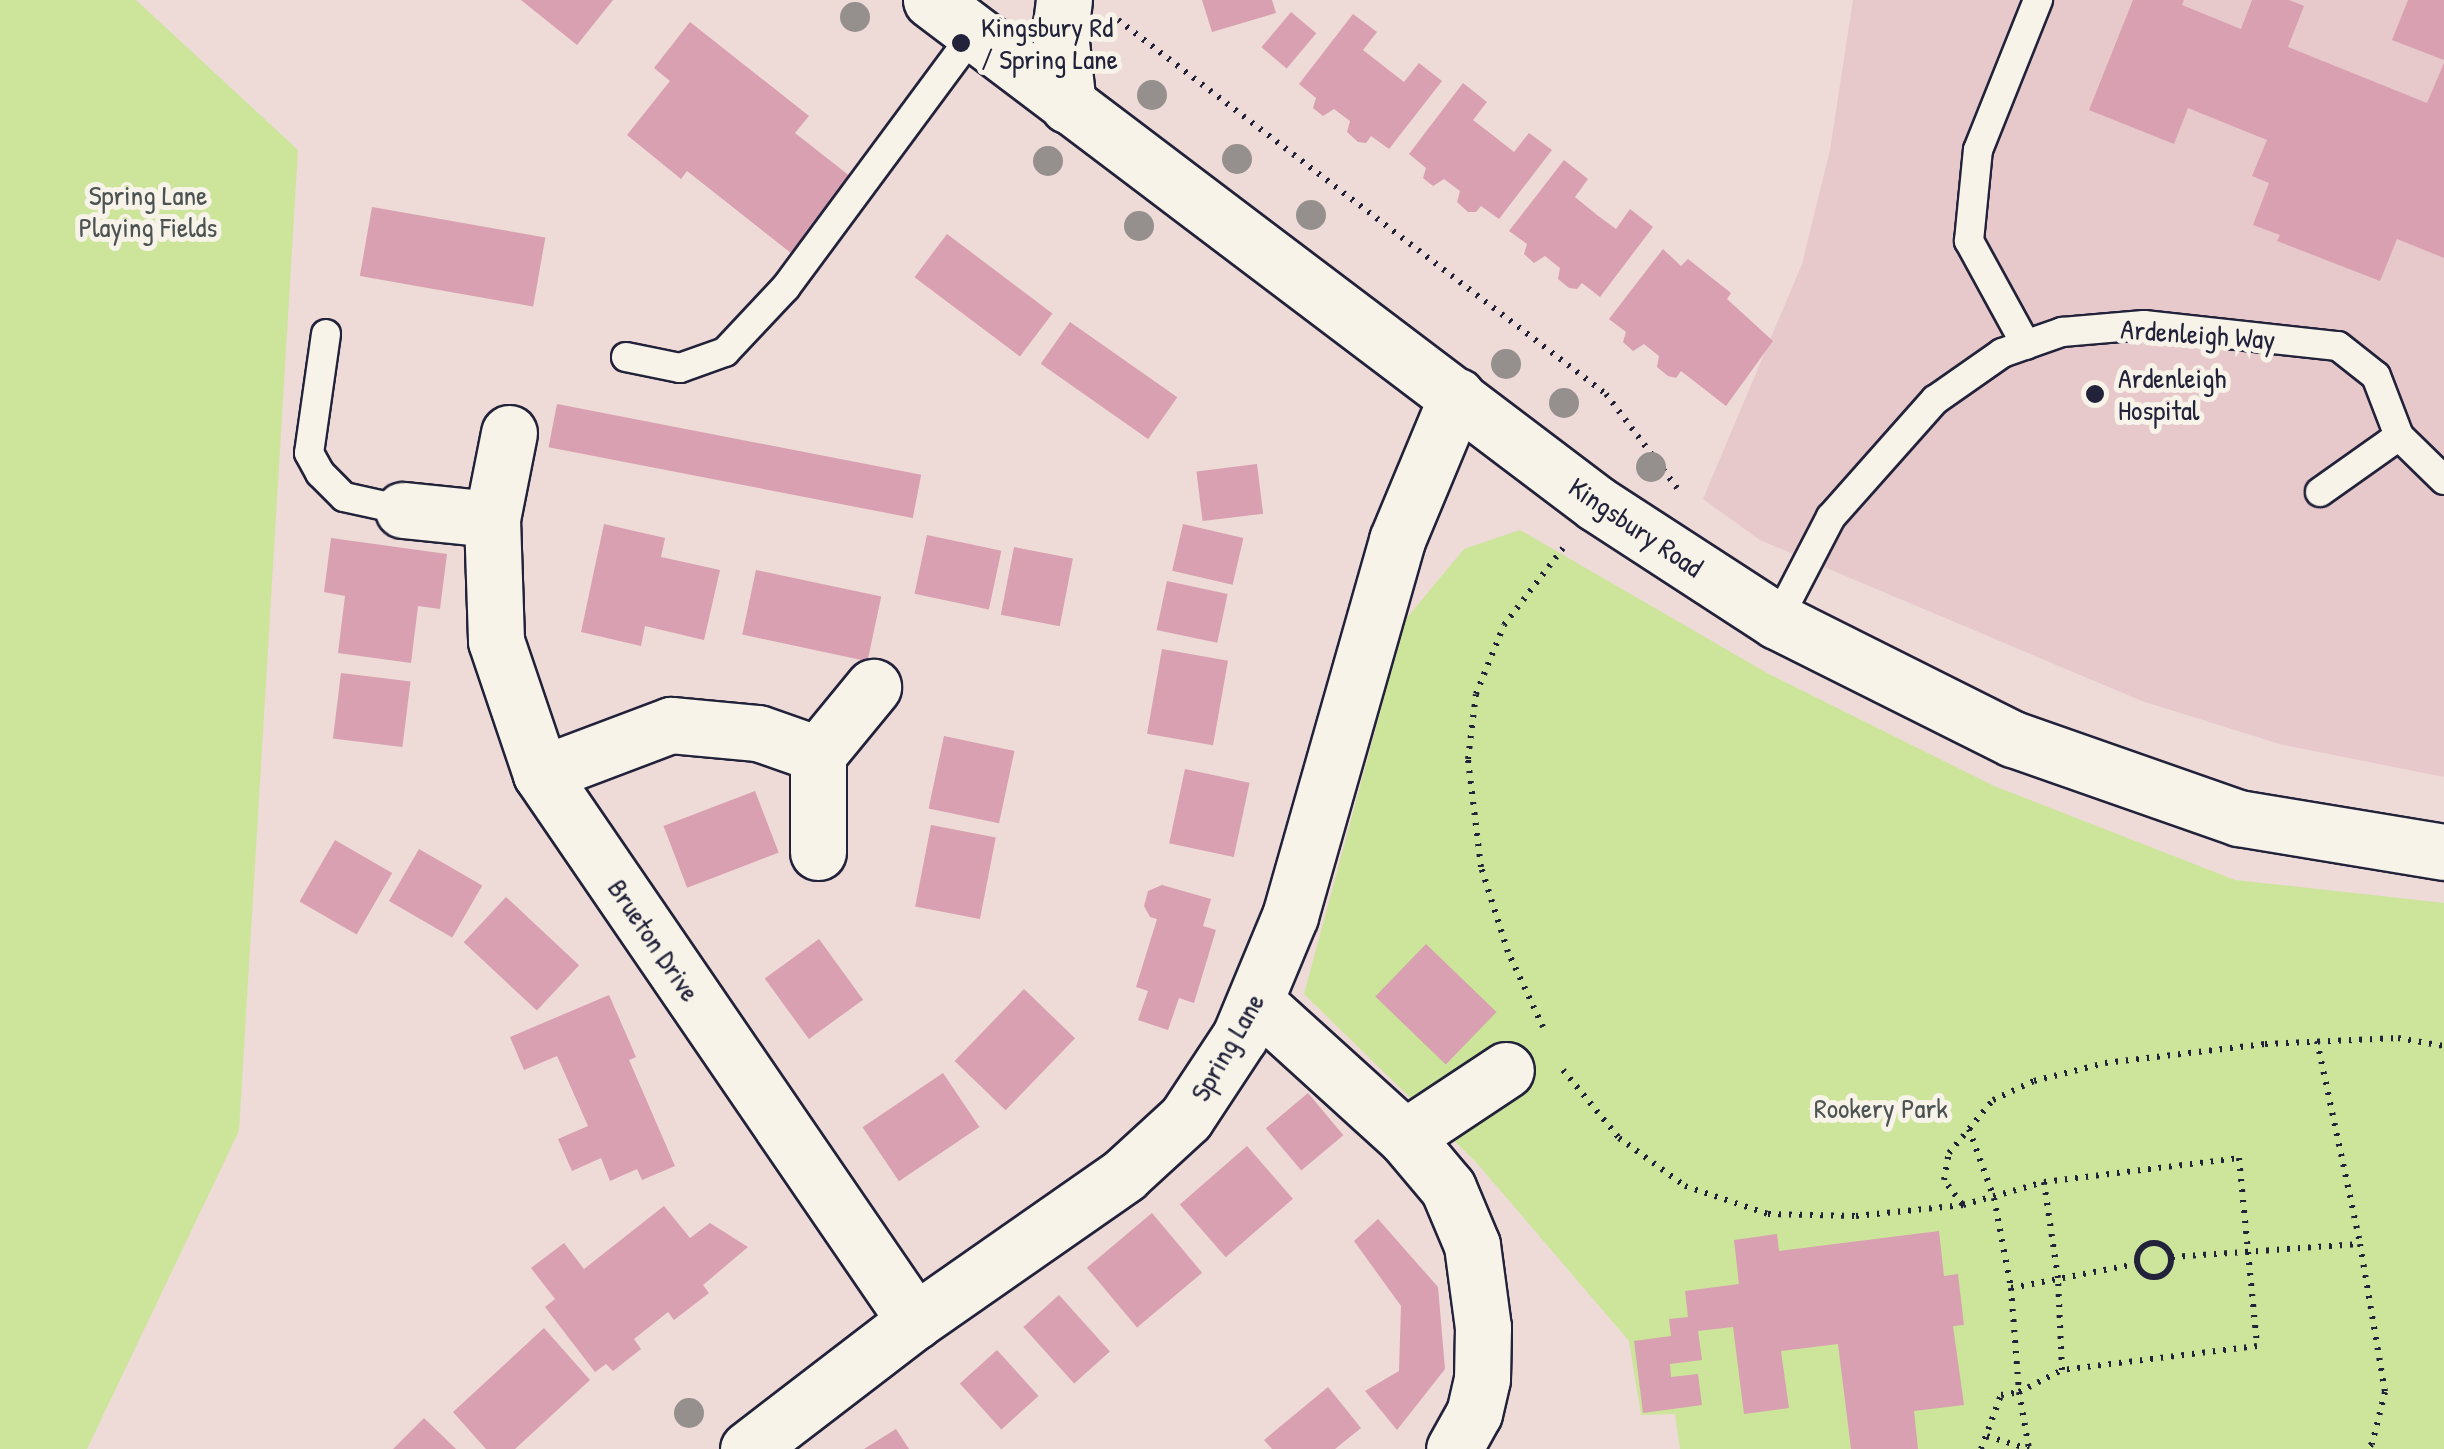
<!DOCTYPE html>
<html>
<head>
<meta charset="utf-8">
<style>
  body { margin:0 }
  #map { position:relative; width:2444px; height:1449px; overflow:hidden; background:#eedad7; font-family:"Patrick Hand",sans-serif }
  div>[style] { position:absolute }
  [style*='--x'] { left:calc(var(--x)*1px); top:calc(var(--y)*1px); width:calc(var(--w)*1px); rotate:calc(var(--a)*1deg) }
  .built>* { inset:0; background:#e7c9cb }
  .green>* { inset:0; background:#cce59b }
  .building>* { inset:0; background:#d8a0b0; transform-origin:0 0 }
  .path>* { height:6px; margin-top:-3px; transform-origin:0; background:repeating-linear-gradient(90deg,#22223b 0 2.5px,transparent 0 10.5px) }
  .path>.ring { margin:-3px; padding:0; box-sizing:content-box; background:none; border:6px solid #22223b; border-radius:50% }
  .roads { filter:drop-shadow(2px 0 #22223b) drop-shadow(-2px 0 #22223b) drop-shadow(0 2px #22223b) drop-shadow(0 -2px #22223b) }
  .service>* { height:28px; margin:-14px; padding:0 14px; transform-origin:14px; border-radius:14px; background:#f7f3e8 }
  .minor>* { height:55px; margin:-27.5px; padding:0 27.5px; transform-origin:27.5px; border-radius:27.5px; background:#f7f3e8 }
  .tertiary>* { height:55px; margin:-27.5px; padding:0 27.5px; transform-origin:27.5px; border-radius:27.5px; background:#f7f3e8 }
  .trees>* { width:30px; height:30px; margin:-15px; border-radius:50%; background:#95908e }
  .dots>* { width:28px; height:28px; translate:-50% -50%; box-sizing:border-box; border:5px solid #f7f3e8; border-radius:50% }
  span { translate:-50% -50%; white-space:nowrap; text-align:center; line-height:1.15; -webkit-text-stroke:10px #f7f3e8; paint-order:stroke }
  .poi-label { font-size:28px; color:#22223b }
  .left { translate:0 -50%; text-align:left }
  .park-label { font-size:28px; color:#4c5353 }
  .street-label { font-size:28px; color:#22223b }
</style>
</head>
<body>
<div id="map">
  <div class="built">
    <div style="clip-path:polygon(1853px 0,2444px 0,2444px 777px,2283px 745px,2142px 701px,1760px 540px,1703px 499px,1802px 264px,1830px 150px)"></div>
  </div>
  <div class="green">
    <div style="clip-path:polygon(0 0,136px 0,298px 150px,239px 1131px,87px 1449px,0 1449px)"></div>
    <div style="clip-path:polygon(1520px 530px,1767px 673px,1994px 786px,2235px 880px,2444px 903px,2444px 1449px,1680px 1449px,1675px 1414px,1641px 1415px,1629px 1341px,1475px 1161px,1304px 994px,1405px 620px,1464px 549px)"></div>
  </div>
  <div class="building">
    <div style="clip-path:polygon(521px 0,613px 0,577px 45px)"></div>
    <div style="clip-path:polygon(1202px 0,1272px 0,1276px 13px,1212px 32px)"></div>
    <div style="clip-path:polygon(2133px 0,2184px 0,2182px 5px,2241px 29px,2252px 0,2289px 0,2304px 6px,2288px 47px,2427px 103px,2444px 63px,2444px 258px,2397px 239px,2380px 281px,2277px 241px,2280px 235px,2253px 225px,2269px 183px,2252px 176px,2267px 140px,2188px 108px,2174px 144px,2089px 110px)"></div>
    <div style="clip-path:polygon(2408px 0,2444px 0,2444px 60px,2392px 40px)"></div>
    <div style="left:1291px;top:12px;width:33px;height:46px;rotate:40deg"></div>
    <div style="clip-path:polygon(1353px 14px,1377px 32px,1363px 50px,1404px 82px,1419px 63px,1442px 81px,1389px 149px,1371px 136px,1366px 143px,1358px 142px,1347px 132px,1350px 121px,1334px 109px,1323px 116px,1313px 108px,1316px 98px,1299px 84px)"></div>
    <div style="clip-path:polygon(690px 22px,809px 116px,795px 133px,851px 177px,791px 253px,687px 171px,681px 179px,627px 135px,670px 81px,654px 68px)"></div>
    <div style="clip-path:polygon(1463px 83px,1487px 102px,1473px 120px,1495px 137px,1514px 152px,1529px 133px,1552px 150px,1499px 219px,1481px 206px,1476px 212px,1468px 212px,1457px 202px,1460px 191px,1444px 179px,1433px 186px,1423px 178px,1426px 168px,1409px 154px)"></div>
    <div style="clip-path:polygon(1564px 160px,1588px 179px,1575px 197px,1597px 215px,1616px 229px,1630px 209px,1653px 227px,1600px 297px,1582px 283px,1577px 289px,1569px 288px,1558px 279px,1560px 268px,1545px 256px,1534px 263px,1524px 254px,1527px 244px,1509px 231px)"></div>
    <div style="left:372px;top:207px;width:176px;height:70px;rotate:10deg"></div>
    <div style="left:947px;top:234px;width:132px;height:54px;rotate:37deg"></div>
    <div style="clip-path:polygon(1663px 249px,1681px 266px,1688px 259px,1731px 293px,1727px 299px,1773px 341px,1726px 406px,1681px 371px,1676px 378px,1668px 376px,1657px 367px,1659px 356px,1644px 344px,1633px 351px,1623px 342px,1626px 332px,1609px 319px)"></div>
    <div style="left:1070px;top:322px;width:131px;height:51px;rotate:35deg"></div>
    <div style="left:557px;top:404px;width:371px;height:44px;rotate:11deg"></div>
    <div style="left:1257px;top:464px;width:50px;height:61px;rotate:83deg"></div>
    <div style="clip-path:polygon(604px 524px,665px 538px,661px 557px,720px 570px,704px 640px,645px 626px,641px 646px,581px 632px)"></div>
    <div style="left:1183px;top:524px;width:62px;height:48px;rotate:13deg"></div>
    <div style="left:927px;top:535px;width:76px;height:60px;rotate:12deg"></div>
    <div style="clip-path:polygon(331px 538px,447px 554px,440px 609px,418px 606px,411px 663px,338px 653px,345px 596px,324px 592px)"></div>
    <div style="left:1014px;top:547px;width:60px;height:69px;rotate:11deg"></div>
    <div style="left:756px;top:570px;width:128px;height:66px;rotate:12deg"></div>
    <div style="left:1167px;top:581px;width:62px;height:50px;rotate:12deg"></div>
    <div style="left:1162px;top:649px;width:67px;height:86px;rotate:10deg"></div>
    <div style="left:341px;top:673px;width:70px;height:66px;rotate:7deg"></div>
    <div style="left:944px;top:736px;width:72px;height:74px;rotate:12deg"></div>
    <div style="left:1185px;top:769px;width:66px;height:76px;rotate:12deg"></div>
    <div style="left:755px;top:791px;width:66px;height:98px;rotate:69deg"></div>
    <div style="left:931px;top:825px;width:66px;height:83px;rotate:11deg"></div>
    <div style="left:335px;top:840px;width:66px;height:71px;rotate:30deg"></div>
    <div style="left:419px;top:849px;width:73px;height:60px;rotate:30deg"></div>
    <div style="clip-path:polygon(1162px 885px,1211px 899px,1203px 926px,1216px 930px,1194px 1003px,1179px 998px,1168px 1030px,1138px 1020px,1148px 991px,1136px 987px,1157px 919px,1150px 917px,1144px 906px,1148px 891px)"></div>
    <div style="left:506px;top:897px;width:100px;height:62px;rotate:43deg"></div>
    <div style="left:819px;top:939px;width:75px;height:67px;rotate:54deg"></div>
    <div style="left:1426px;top:944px;width:98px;height:73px;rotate:44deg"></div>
    <div style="left:1024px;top:989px;width:71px;height:100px;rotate:44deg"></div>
    <div style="clip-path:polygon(609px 995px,636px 1057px,629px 1060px,675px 1166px,642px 1180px,637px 1169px,610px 1181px,601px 1158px,572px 1171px,558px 1139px,588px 1126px,557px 1056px,524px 1070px,510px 1037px)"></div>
    <div style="left:943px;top:1073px;width:65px;height:97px;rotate:56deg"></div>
    <div style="left:1308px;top:1093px;width:55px;height:55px;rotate:50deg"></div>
    <div style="left:1247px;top:1146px;width:70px;height:89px;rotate:49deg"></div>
    <div style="clip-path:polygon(664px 1206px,690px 1238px,710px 1223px,748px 1247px,703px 1285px,709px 1293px,674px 1320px,668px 1312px,634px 1339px,641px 1349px,613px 1371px,606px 1364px,595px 1372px,545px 1307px,555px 1299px,531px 1268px,564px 1243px,584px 1269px)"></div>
    <div style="left:1152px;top:1213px;width:78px;height:85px;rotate:50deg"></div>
    <div style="clip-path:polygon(1378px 1219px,1438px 1287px,1445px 1369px,1397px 1430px,1365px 1391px,1399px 1371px,1401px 1306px,1354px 1241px)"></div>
    <div style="clip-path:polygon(1939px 1231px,1944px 1276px,1958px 1274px,1964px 1325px,1953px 1326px,1964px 1405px,1914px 1411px,1918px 1449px,1851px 1449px,1838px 1344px,1781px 1351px,1789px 1408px,1744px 1414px,1733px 1327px,1698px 1331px,1702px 1360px,1670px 1364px,1671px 1377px,1698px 1374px,1702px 1405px,1643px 1413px,1634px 1341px,1671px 1336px,1669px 1319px,1688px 1317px,1685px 1291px,1739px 1284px,1734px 1240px,1777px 1234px,1779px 1251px)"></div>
    <div style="left:1059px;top:1295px;width:76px;height:48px;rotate:48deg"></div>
    <div style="clip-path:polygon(544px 1328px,590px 1380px,515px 1449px,486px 1449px,453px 1412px)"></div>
    <div style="left:997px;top:1350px;width:62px;height:50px;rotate:48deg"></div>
    <div style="clip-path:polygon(1328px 1387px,1361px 1428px,1335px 1449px,1272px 1449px,1264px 1440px)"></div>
    <div style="clip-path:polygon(424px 1418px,456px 1449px,393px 1449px)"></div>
    <div style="clip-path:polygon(896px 1429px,909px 1449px,864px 1449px)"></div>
  </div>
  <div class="path">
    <div style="--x:1118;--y:20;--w:615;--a:37.47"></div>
    <div style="--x:1606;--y:394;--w:118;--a:52.9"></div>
    <div style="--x:1543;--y:1027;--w:83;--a:-115"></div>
    <div style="--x:1508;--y:952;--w:89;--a:-107.6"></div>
    <div style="--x:1481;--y:867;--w:109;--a:-96.9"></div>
    <div style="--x:1468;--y:759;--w:65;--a:-83"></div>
    <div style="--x:1476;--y:694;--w:74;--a:-67.9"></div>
    <div style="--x:1504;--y:625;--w:97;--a:-52.5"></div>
    <div style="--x:2317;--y:1041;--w:208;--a:78"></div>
    <div style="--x:2360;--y:1244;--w:150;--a:80.4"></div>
    <div style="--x:2385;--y:1392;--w:54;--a:104"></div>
    <div style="--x:2372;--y:1444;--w:8;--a:140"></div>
    <div style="--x:1563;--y:1070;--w:88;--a:50.5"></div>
    <div style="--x:1619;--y:1138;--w:82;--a:36"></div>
    <div style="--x:1685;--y:1186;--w:88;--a:18.6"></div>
    <div style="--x:1768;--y:1214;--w:88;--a:1.3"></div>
    <div style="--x:1856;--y:1216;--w:108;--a:-5.9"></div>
    <div style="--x:1963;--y:1205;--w:84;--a:-15.9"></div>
    <div style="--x:2044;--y:1182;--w:196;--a:-7"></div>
    <div style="--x:2239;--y:1158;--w:189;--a:84.5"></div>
    <div style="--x:2257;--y:1346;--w:196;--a:173"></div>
    <div style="--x:2062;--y:1370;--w:92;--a:-92.5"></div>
    <div style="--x:2058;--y:1278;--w:97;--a:-98.3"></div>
    <div style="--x:1969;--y:1129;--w:73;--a:70.1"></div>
    <div style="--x:1994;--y:1198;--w:92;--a:79.3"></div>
    <div style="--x:2011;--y:1288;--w:104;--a:85.6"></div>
    <div style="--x:2019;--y:1392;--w:58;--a:80"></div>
    <div style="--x:1962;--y:1204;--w:30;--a:-127"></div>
    <div style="--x:1944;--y:1180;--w:27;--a:-80"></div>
    <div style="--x:1949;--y:1153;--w:69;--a:-50.3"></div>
    <div style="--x:1993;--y:1100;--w:45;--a:-24.9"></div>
    <div style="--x:2034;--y:1081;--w:73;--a:-14.2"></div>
    <div style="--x:2105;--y:1063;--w:161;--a:-6.8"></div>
    <div style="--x:2265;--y:1044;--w:133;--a:-2.6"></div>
    <div style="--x:2398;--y:1038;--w:47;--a:9.9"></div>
    <div class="ring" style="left:2137px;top:1243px;width:28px;height:28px"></div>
    <div style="--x:2172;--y:1257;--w:188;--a:-4"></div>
    <div style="--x:2011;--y:1288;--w:127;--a:-10.9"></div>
    <div style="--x:1987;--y:1436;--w:44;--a:17.2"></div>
    <div style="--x:1981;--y:1449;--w:58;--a:-69.7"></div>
    <div style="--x:2001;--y:1395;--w:18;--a:-9"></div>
    <div style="--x:2019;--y:1392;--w:48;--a:-27.1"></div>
  </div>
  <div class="roads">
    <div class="service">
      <div style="--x:326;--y:334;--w:120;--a:98.1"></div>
      <div style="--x:309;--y:453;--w:23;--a:61"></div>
      <div style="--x:320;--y:473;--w:34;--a:45"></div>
      <div style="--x:344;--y:497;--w:60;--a:12.4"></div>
      <div style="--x:2026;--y:345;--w:119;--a:-118.7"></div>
      <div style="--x:1969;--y:241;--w:91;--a:-84.4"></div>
      <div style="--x:1978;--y:150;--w:162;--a:-68.2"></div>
      <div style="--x:626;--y:357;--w:55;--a:11.5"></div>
      <div style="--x:680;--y:368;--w:48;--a:-19.6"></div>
      <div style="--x:725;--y:352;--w:89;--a:-46.8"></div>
      <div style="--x:786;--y:287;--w:316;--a:-53.5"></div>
      <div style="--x:2320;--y:492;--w:97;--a:-35.3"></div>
      <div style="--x:1777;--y:621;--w:117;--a:-62.6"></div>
      <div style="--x:1831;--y:517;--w:157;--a:-48.4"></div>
      <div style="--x:1935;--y:400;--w:82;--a:-35"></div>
      <div style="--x:2002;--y:353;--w:64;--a:-19.3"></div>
      <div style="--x:2062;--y:332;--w:82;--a:-4.9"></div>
      <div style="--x:2144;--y:325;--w:195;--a:6.2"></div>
      <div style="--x:2338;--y:346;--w:48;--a:38.3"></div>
      <div style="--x:2376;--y:376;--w:64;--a:69"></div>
      <div style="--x:2399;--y:436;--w:63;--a:44.4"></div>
    </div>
    <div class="minor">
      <div style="--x:1064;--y:0;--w:33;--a:97"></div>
      <div style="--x:1060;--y:33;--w:73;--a:83.7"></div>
      <div style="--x:509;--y:433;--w:88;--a:101.2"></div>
      <div style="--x:492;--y:519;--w:122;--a:88.1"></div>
      <div style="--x:496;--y:641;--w:140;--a:71.3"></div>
      <div style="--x:541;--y:774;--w:663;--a:55.64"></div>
      <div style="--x:403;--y:510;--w:89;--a:5.8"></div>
      <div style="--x:818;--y:754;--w:98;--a:90"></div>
      <div style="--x:541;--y:774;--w:139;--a:-20.7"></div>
      <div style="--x:671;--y:725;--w:87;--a:5.3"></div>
      <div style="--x:758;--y:733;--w:64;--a:19.3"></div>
      <div style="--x:818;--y:754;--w:87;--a:-50.6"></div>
      <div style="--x:1256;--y:1002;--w:201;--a:42.2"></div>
      <div style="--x:1405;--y:1137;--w:67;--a:49.9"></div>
      <div style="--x:1448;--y:1188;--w:62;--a:67.2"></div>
      <div style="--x:1472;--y:1245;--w:83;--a:82.4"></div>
      <div style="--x:1483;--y:1327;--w:52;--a:91.1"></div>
      <div style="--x:1482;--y:1379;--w:35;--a:103"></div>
      <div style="--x:1474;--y:1413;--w:41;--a:119.1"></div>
      <div style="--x:1405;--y:1137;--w:121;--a:-33.6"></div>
      <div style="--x:748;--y:1449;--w:210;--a:-37.5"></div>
      <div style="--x:915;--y:1321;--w:255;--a:-34.9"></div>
      <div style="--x:1124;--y:1175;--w:84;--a:-42.6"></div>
      <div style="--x:1186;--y:1118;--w:98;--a:-56.6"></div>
      <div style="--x:1240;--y:1036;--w:130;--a:-67.4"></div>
      <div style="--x:1290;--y:916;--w:391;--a:-74.1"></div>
      <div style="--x:1397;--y:540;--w:156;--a:-67.4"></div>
    </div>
    <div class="tertiary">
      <div style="--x:931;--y:0;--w:835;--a:37.12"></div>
      <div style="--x:1597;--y:504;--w:215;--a:33"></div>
      <div style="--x:1777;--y:621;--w:264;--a:26.6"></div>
      <div style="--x:2013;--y:739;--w:239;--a:19.3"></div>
      <div style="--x:2239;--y:818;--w:208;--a:9.4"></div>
    </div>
  </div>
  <div class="trees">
    <div style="left:855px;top:17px"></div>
    <div style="left:1152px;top:95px"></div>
    <div style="left:1237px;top:159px"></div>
    <div style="left:1048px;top:161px"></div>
    <div style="left:1311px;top:215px"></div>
    <div style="left:1139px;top:226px"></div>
    <div style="left:1506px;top:364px"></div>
    <div style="left:1564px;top:403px"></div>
    <div style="left:1651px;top:467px"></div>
    <div style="left:689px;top:1413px"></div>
  </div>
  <div class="dots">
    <div style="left:961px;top:43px;background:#22223b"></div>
    <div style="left:2095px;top:394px;background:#22223b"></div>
  </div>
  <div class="poi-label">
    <span class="left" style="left:981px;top:43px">Kingsbury Rd<br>/ Spring Lane</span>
    <span class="left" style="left:2118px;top:394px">Ardenleigh<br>Hospital</span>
  </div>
  <div class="park-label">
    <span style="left:148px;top:211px">Spring Lane<br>Playing Fields</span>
    <span style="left:1881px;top:1108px">Rookery Park</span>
  </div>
  <div class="street-label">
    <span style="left:2198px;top:334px;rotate:4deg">Ardenleigh Way</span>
    <span style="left:1636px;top:527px;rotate:34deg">Kingsbury Road</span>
    <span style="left:654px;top:940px;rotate:56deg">Brueton Drive</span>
    <span style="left:1227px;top:1047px;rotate:-60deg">Spring Lane</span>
  </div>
</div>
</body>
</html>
